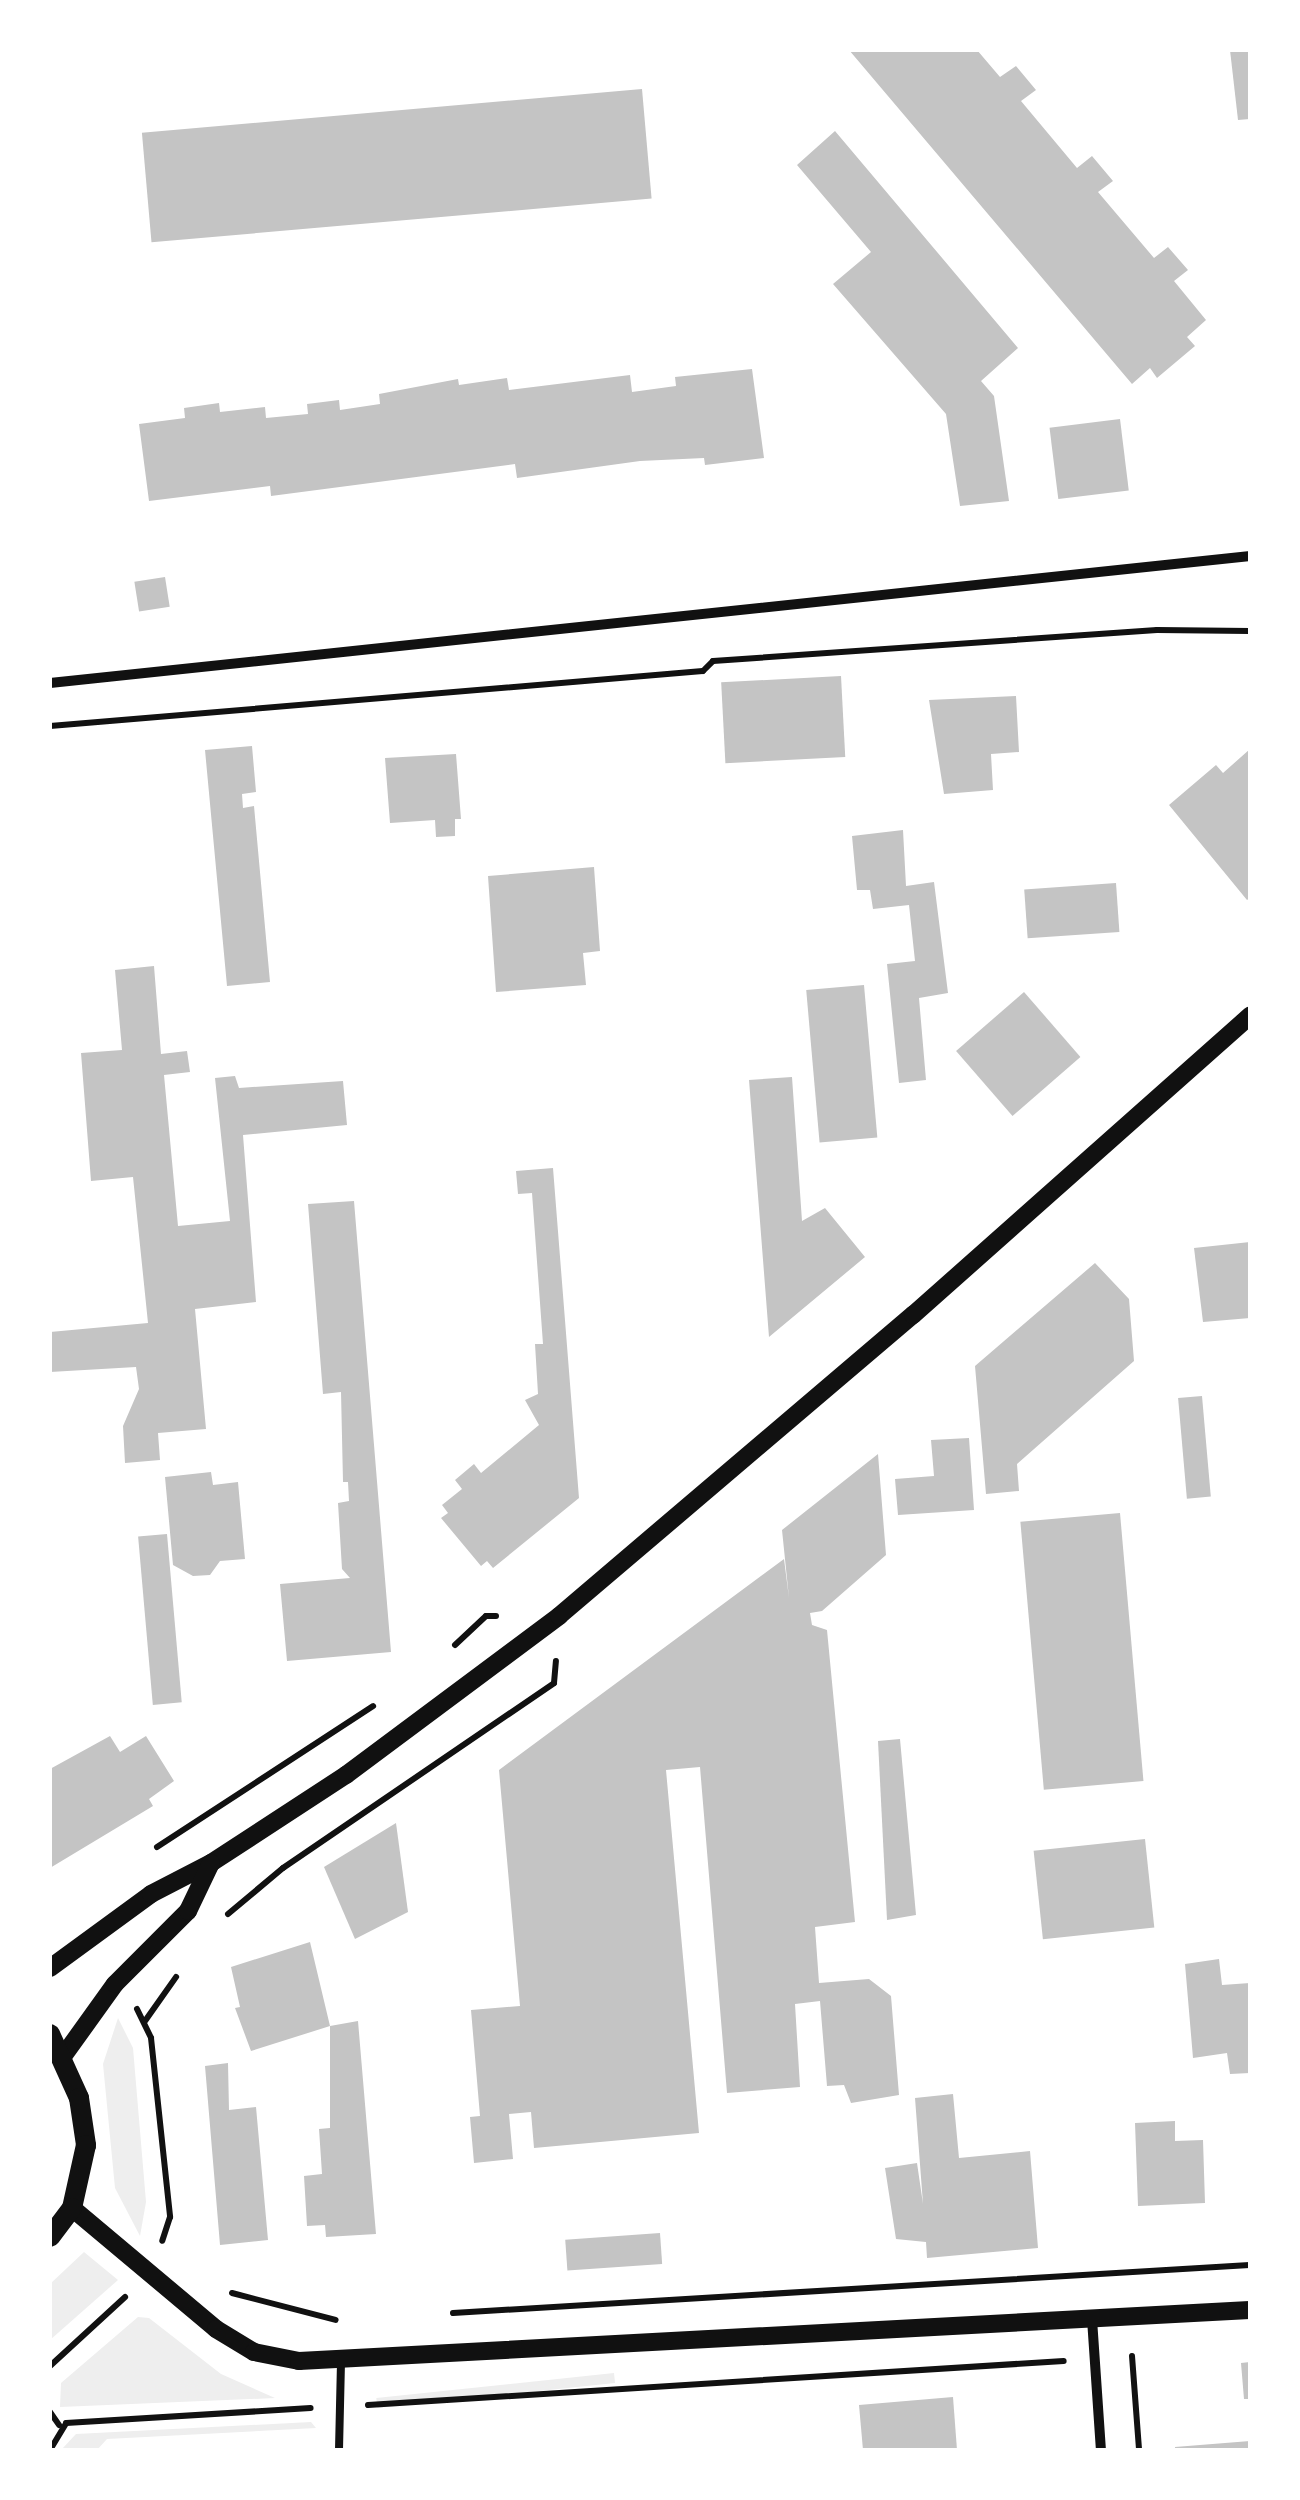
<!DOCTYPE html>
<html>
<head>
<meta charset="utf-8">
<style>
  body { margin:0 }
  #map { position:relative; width:1300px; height:2500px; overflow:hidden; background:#fff; font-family:Roboto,sans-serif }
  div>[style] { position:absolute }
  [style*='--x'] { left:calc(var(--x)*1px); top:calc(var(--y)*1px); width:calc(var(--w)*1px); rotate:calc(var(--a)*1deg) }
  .green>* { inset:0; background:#eee; transform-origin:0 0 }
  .building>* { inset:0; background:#c4c4c4; transform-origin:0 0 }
  .path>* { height:6px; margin:-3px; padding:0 3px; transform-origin:3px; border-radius:3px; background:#111 }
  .service>* { height:8px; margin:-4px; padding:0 4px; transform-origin:4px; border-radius:4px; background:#111 }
  .minor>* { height:10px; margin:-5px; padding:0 5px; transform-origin:5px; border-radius:5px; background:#111 }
  .tertiary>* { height:18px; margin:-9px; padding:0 9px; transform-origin:9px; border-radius:9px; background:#111 }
  .secondary>* { height:20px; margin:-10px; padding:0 10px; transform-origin:10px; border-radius:10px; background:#111 }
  span { translate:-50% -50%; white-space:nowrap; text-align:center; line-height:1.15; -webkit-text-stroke:9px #fff; paint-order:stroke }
  .frame { position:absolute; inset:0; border:52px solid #fff; pointer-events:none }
</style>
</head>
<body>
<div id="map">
  <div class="green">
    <div style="clip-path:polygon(118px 2018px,133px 2048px,146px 2202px,140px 2236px,115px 2188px,103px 2064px)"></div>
    <div style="clip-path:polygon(84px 2252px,118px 2280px,50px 2340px,50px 2284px)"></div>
    <div style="clip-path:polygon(138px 2317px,149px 2318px,221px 2374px,275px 2398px,60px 2407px,61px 2383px)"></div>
    <div style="left:614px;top:2373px;width:10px;height:239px;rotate:84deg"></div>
    <div style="clip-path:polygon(311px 2422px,316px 2428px,107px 2439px,97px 2450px,61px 2450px,76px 2434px)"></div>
  </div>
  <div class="building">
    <div style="clip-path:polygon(849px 50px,977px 50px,1000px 77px,1016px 66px,1036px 90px,1021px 101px,1077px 168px,1092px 156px,1113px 181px,1098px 192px,1154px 258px,1168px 247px,1188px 270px,1174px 281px,1206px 320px,1187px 337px,1195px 346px,1157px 378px,1150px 368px,1132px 384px)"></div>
    <div style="clip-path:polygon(1230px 50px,1250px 50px,1250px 119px,1238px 120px)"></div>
    <div style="left:642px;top:89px;width:110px;height:502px;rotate:85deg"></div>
    <div style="clip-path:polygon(835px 131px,1018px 348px,981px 381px,994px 396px,1009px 501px,960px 506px,946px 414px,833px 284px,871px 252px,797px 165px)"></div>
    <div style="clip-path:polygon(752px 369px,764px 458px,705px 465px,704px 458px,640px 461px,517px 478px,515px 464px,271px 496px,270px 486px,149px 501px,139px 424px,185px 418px,184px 408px,219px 403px,220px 412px,265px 407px,266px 418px,308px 414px,307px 404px,339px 400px,340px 410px,380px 404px,379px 394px,458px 379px,459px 385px,507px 378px,509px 390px,630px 375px,632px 392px,676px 386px,675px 377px)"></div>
    <div style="left:1120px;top:419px;width:72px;height:71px;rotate:83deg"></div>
    <div style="left:165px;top:577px;width:30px;height:31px;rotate:81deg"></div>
    <div style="left:841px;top:676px;width:81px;height:120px;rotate:87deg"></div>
    <div style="clip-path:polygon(1016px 696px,1019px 752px,991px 754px,993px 790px,944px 794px,929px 700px)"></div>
    <div style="clip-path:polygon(252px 746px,256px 792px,242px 794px,243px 808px,254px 806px,270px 982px,227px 986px,205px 750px)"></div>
    <div style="clip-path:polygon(1250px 749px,1250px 898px,1247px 900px,1169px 805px,1216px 765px,1223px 773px)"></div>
    <div style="clip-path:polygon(456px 754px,461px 819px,455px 819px,455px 836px,436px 837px,435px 820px,390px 823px,385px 758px)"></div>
    <div style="clip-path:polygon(903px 830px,906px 886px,934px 882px,948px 993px,919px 998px,926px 1080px,899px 1083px,887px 964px,915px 961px,909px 905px,873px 909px,870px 890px,857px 890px,852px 836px)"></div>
    <div style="clip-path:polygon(594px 867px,600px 951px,583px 953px,586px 985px,496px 992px,488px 876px)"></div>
    <div style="left:1116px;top:883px;width:49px;height:92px;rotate:86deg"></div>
    <div style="clip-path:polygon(154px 966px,161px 1054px,187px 1051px,190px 1072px,164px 1075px,178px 1226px,230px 1221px,215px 1078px,235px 1076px,239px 1088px,343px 1081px,347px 1125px,243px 1135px,256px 1302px,195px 1309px,206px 1429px,158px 1433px,160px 1460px,125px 1463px,123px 1426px,139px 1389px,136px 1367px,50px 1372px,50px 1332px,148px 1323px,133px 1177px,91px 1181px,81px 1053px,122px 1050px,115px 970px)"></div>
    <div style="left:864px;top:985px;width:153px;height:58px;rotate:85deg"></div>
    <div style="left:1024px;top:992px;width:86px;height:90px;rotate:49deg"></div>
    <div style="clip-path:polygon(792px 1077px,802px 1221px,825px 1208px,865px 1257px,769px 1337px,749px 1080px)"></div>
    <div style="clip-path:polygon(553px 1168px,579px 1498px,493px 1568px,487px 1561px,481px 1566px,441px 1518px,448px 1513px,442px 1505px,462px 1489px,455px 1480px,474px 1464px,481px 1473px,539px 1425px,525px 1400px,538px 1394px,535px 1344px,543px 1344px,532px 1193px,518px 1194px,516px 1171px)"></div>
    <div style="clip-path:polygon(354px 1201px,391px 1652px,287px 1661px,280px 1584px,350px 1578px,342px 1569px,338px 1503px,349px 1501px,348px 1482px,343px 1482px,341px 1392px,323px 1394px,308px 1204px)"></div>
    <div style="clip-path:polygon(1250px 1242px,1250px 1318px,1203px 1322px,1194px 1248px)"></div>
    <div style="clip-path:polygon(1095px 1263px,1129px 1299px,1134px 1361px,1017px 1464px,1019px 1491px,986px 1494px,975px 1366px)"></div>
    <div style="left:1202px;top:1396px;width:101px;height:24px;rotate:85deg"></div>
    <div style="clip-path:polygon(969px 1438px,974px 1510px,898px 1515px,895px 1479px,934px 1476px,931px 1440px)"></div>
    <div style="clip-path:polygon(878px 1454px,886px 1555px,822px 1611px,810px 1613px,812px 1625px,827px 1630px,855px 1922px,815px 1927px,819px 1983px,869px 1979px,891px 1996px,899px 2095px,851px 2103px,844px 2085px,827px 2086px,820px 2001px,795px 2004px,800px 2087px,727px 2093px,700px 1767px,666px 1770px,699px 2133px,534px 2148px,531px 2112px,509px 2114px,513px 2159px,474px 2163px,470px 2117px,480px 2116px,471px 2010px,520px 2006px,499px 1770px,784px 1559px,789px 1598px,782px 1530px)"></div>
    <div style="clip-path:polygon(211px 1472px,213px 1485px,238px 1482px,245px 1559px,220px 1561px,210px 1575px,193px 1576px,173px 1565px,165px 1477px)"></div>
    <div style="left:1120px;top:1513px;width:269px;height:100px;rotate:85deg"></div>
    <div style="left:167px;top:1534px;width:169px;height:29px;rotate:85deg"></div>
    <div style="clip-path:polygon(110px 1736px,120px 1752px,146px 1736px,174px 1781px,149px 1799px,153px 1806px,50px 1868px,50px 1769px)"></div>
    <div style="clip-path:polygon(900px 1739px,916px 1915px,887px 1920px,878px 1741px)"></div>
    <div style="clip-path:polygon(396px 1823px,408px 1912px,355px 1939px,324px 1867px)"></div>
    <div style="left:1145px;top:1839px;width:89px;height:112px;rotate:84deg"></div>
    <div style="clip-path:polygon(310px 1942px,330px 2026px,358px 2021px,376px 2234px,326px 2237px,325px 2225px,307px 2226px,304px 2176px,322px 2174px,319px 2129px,330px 2128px,330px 2026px,251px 2051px,235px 2008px,240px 2007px,231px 1967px)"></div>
    <div style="clip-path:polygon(1219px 1959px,1222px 1985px,1250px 1983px,1250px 2073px,1230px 2074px,1227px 2053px,1193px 2058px,1185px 1964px)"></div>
    <div style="clip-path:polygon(228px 2063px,229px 2110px,256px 2107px,268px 2240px,220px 2245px,205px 2066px)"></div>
    <div style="clip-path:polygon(953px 2094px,959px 2158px,1030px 2151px,1038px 2248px,927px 2258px,926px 2242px,896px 2239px,885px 2168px,917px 2163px,923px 2204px,915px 2098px)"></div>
    <div style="clip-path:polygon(1175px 2121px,1175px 2141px,1203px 2140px,1205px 2203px,1138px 2206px,1135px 2123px)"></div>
    <div style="left:660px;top:2233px;width:31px;height:95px;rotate:86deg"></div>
    <div style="clip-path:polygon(1250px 2362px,1250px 2399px,1244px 2399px,1241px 2363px)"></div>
    <div style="clip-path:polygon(953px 2397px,957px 2450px,863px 2450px,859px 2405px)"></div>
    <div style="clip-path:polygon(1250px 2441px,1250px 2450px,1175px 2450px,1175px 2447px)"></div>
  </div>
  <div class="path">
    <div style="--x:50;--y:726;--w:655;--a:-4.81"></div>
    <div style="--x:703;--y:671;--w:14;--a:-45"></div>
    <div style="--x:713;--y:661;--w:445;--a:-4"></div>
    <div style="--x:1157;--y:630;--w:93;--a:0.6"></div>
    <div style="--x:455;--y:1645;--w:42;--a:-43.1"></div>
    <div style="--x:486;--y:1616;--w:10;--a:0"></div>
    <div style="--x:157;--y:1847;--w:258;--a:-33.1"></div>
    <div style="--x:228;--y:1914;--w:72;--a:-39.9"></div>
    <div style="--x:283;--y:1868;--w:328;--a:-34.3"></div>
    <div style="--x:554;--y:1683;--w:22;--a:-85"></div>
    <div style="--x:137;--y:2009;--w:32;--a:64"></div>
    <div style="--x:151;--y:2038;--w:180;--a:83.9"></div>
    <div style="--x:170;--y:2217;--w:25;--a:108"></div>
    <div style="--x:145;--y:2021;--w:54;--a:-54.8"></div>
    <div style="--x:232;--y:2293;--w:107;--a:14.6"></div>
    <div style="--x:453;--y:2313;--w:798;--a:-3.45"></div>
    <div style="--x:1132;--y:2356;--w:94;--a:85.7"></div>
    <div style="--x:50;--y:2366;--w:102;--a:-42.6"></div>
    <div style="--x:368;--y:2405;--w:697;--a:-3.62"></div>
    <div style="--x:50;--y:2412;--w:16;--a:55"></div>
    <div style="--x:50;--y:2450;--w:31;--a:-59"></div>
    <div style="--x:66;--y:2423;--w:245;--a:-3.5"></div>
  </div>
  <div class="service">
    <div style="--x:339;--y:2450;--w:89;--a:-88.7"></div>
  </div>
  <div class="minor">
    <div style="--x:50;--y:683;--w:1207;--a:-6.04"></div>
    <div style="--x:1092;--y:2319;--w:131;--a:86.1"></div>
  </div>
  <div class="tertiary">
    <div style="--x:50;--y:1968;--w:125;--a:-36.2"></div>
    <div style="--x:151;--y:1894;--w:68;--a:-27.3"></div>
    <div style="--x:211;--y:1863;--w:161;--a:-33.1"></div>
    <div style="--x:346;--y:1775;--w:266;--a:-36.7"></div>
    <div style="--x:559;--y:1616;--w:465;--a:-40.4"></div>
    <div style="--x:913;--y:1315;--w:451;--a:-41.6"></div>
    <div style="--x:64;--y:2055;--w:87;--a:-54.3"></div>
    <div style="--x:115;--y:1984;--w:103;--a:-45"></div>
    <div style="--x:188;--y:1911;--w:53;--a:-64.4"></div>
    <div style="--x:72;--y:2208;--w:188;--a:40"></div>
    <div style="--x:216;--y:2329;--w:44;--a:31.2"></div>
    <div style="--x:254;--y:2352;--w:46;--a:11.3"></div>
    <div style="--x:299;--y:2361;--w:952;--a:-3.07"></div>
  </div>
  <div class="secondary">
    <div style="--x:50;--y:2034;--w:70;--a:65.6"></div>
    <div style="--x:79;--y:2098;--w:48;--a:81.5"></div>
    <div style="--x:86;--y:2145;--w:65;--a:102.5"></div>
    <div style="--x:72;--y:2208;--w:36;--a:127"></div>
  </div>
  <div class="frame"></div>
</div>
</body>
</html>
